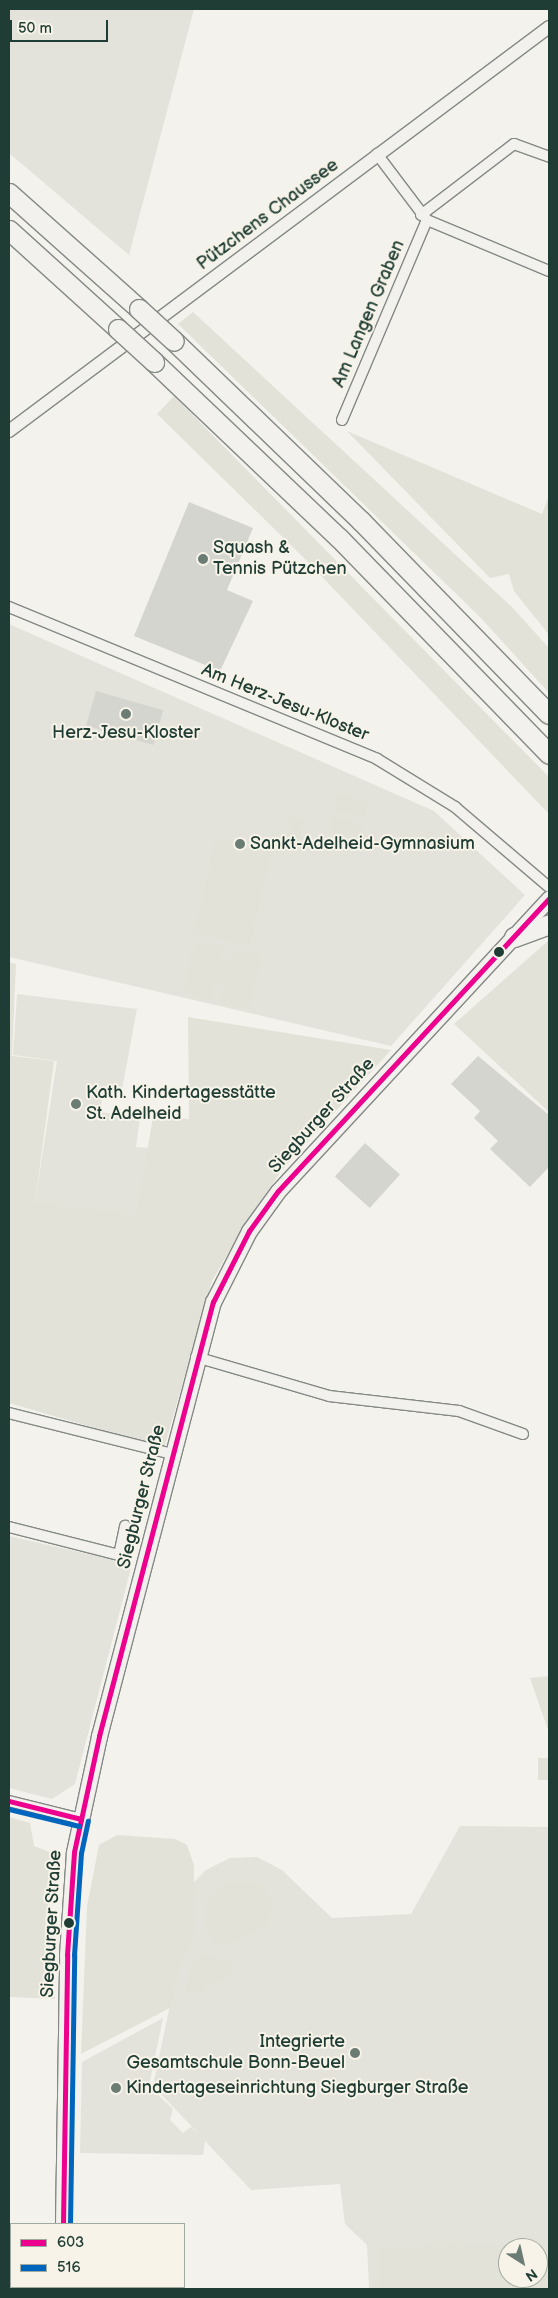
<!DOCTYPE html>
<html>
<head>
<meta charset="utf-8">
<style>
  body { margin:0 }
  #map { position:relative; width:558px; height:2298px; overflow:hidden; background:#f4f2ec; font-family:"Balsamiq Sans",sans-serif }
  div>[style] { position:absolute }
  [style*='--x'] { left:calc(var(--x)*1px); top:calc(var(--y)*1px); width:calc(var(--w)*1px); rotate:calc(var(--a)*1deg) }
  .built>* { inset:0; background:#e4e3db }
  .green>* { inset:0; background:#e2e2d9; transform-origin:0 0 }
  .building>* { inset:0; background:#d5d5d0; transform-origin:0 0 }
  .roads { filter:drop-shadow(1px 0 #848985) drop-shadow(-1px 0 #848985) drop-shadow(0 1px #848985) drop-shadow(0 -1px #848985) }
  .minor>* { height:10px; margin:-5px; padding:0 5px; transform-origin:5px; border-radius:5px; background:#f2f1ed }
  .tertiary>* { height:12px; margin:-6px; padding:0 6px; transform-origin:6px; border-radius:6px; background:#f2f1ed }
  .secondary>* { height:15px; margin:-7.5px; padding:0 7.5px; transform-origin:7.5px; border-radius:7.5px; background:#f2f1ed }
  .motorway>* { height:19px; margin:-9.5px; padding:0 9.5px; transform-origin:9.5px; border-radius:9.5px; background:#f2f1ed }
  .bridges { filter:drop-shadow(1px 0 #848985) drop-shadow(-1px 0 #848985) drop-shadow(0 1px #848985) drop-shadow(0 -1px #848985) }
  .motorway-bridge>* { height:19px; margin:-9.5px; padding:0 9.5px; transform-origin:9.5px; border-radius:9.5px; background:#f2f1ed }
  .bus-1>* { height:5px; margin:-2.5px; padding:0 2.5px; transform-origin:2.5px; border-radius:2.5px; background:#ec008d }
  .bus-2>* { height:5px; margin:-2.5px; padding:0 2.5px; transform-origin:2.5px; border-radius:2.5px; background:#0065bd }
  .dots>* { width:14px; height:14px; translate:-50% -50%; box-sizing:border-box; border:2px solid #f7f3e8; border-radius:50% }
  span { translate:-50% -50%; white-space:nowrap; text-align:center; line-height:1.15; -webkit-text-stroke:4px #f7f3e8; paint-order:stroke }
  .street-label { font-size:18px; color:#1f3d34 }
  .poi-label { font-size:18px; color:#1f3d34 }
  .left { translate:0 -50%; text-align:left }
  .right { translate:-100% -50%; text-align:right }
  .frame { position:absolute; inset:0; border:10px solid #1f3d34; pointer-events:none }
  .legend { position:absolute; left:10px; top:2223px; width:175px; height:65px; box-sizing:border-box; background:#f7f3e8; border:1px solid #a1aaa0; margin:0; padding:6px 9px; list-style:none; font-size:15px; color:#1f3d34 }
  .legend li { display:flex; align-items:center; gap:10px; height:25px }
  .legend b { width:25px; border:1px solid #a1aaa0 }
  .north { position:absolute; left:498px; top:2238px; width:50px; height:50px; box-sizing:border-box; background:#f7f3e8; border:1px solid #a1aaa0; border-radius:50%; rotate:145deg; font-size:14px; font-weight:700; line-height:20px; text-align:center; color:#1f3d34 }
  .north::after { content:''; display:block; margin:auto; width:18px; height:22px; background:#6a7c74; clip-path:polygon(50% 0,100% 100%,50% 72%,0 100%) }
  .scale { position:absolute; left:10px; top:20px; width:98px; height:22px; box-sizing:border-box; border:2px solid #1f3d34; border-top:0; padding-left:6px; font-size:15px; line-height:18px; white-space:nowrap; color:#1f3d34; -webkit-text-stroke:4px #f7f3e8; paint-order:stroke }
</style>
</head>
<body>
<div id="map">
  <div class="built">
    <div style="clip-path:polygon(9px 9px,194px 9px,129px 255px,9px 153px)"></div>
    <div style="clip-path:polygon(9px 624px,434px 811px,525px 895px,391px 1046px,9px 957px)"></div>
    <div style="clip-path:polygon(17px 994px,137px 1009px,121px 1095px,103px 1093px,100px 1112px,140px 1118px,136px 1147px,148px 1148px,136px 1217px,35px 1202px,57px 1061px,13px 1055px)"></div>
    <div style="clip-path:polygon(9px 1536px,132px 1564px,75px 1784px,52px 1799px,9px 1788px)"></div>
    <div style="clip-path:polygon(evenodd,460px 1826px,549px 1827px,549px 2289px,369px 2289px,367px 2245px,345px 2224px,340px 2184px,251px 2190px,205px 2141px,203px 2155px,80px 2153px,82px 2062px,163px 2018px,149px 2086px,173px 2109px,170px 2120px,183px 2133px,191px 2127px,198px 2133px,153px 2086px,180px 1957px,193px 1938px,193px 1883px,206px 1870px,230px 1858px,257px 1857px,282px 1870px,332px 1918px,411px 1914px,460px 1826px,508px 2248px,538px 2248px,538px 2278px,508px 2278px,508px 2248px)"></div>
  </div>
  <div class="green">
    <div style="clip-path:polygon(193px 312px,512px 607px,549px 648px,549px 693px,480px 617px,178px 324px)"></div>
    <div style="clip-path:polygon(174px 396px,549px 777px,549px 814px,305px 559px,157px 414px)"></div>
    <div style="clip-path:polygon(347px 431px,542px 514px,549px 495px,549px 635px,514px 591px,509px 574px,490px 578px)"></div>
    <div style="left:338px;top:794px;width:31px;height:16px;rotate:15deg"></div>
    <div style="left:292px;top:817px;width:13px;height:29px;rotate:13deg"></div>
    <div style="left:333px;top:817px;width:31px;height:16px;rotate:15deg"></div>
    <div style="left:216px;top:838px;width:57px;height:97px;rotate:13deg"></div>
    <div style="clip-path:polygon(195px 940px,223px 947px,219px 963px,229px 965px,233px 949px,261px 956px,249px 1009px,220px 1002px,224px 986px,214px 984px,211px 1000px,183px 993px)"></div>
    <div style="clip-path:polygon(549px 940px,549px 1112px,454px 1024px)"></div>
    <div style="clip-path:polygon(9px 962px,16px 964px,12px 1056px,54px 1061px,35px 1202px,136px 1216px,153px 1117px,189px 1119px,188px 1017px,391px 1050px,282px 1170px,245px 1224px,212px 1281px,164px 1448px,9px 1403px)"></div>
    <div style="clip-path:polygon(549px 1676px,549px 1733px,530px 1678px)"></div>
    <div style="left:538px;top:1758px;width:11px;height:22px"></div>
    <div style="clip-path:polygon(9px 1817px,30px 1823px,34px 1846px,60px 1856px,45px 1919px,55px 1999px,9px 1997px)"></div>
    <div style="clip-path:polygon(117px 1835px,175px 1839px,187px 1845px,194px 1865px,193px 1938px,182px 1957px,170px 2008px,81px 2054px,87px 1906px,99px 1845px)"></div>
    <div style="clip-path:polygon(225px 1883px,261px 1885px,275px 1903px,267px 1925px,225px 1945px,215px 1943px,206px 1930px,207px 1898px)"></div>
    <div style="clip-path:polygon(205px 1956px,232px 1962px,232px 1969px,227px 1977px,192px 1996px,186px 1994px,191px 1969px,196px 1959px)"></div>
    <div style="clip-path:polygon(evenodd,549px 2245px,549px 2289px,377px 2289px,377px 2246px,549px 2245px,508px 2248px,538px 2248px,538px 2278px,508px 2278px,508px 2248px)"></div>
  </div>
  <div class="building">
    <div style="clip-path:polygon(189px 502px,253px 528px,227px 590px,253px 601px,220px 671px,134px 636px)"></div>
    <div style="left:96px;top:691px;width:70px;height:36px;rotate:16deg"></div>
    <div style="clip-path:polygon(478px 1056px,549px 1115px,549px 1167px,530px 1187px,490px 1149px,498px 1141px,474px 1118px,480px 1111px,451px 1084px)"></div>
    <div style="left:365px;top:1143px;width:47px;height:45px;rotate:42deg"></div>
  </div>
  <div class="roads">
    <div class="minor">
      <div style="--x:377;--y:154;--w:83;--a:52.9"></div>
      <div style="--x:427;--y:220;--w:132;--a:22.7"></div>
      <div style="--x:421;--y:215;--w:117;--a:-37.4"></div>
      <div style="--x:514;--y:144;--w:37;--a:20"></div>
      <div style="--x:342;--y:420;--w:217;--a:-67"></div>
      <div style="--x:9;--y:607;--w:398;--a:22.4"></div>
      <div style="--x:377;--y:759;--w:92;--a:31.6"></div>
      <div style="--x:455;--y:807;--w:123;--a:40.4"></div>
      <div style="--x:196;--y:1357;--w:139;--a:16.3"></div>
      <div style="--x:329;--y:1396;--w:131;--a:6.6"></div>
      <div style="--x:459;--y:1411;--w:68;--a:19.8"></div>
      <div style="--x:9;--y:1413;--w:168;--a:14.1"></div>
      <div style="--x:9;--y:1527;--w:114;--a:14.3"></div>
      <div style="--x:119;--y:1555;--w:30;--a:-78"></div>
      <div style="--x:9;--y:1801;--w:74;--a:14"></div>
    </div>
    <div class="tertiary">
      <div style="--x:9;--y:431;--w:674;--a:-36.8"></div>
    </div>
    <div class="secondary">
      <div style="--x:63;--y:2224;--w:269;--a:-89.1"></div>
      <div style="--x:67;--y:1955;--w:103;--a:-86.1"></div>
      <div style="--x:74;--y:1852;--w:119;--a:-77.8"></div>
      <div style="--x:99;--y:1736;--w:449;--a:-75.3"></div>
      <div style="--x:213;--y:1302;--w:80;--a:-63.1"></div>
      <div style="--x:249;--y:1231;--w:49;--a:-54.1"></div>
      <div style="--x:278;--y:1191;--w:399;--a:-47.2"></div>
      <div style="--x:62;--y:2289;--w:2;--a:-90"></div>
    </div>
    <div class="motorway">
      <div style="--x:9;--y:193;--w:174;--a:41.7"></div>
      <div style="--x:9;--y:230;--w:147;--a:42.2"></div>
      <div style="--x:174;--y:341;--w:260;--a:43.9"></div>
      <div style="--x:361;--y:521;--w:269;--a:45.8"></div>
      <div style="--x:154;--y:362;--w:255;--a:43.6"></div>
      <div style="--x:339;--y:538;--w:301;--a:45.8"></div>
      <div style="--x:514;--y:937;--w:37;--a:-20"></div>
    </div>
  </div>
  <div class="bridges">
    <div class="motorway-bridge">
      <div style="--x:139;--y:309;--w:47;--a:42.4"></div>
      <div style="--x:118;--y:329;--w:49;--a:42.5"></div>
    </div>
  </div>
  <div class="bus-1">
    <div style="--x:9;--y:1801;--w:74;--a:14"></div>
    <div style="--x:63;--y:2224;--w:269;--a:-89.1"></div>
    <div style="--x:67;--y:1955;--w:103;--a:-86.1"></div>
    <div style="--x:74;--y:1852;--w:119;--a:-77.8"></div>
    <div style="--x:99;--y:1736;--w:449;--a:-75.3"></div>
    <div style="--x:213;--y:1302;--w:80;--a:-63.1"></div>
    <div style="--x:249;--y:1231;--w:49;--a:-54.1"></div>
    <div style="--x:278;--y:1191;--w:399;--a:-47.2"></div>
  </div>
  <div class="bus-2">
    <div style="--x:9;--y:1809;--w:72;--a:13.7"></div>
    <div style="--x:70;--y:2224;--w:269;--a:-89.1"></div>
    <div style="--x:74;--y:1955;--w:102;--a:-86.1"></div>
    <div style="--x:81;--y:1853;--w:33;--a:-78"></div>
  </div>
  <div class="dots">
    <div style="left:203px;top:559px;background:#6a7c74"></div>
    <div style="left:126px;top:714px;background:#6a7c74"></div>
    <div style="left:240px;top:844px;background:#6a7c74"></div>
    <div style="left:499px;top:952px;background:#1f3d34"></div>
    <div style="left:76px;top:1104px;background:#6a7c74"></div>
    <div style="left:69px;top:1923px;background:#1f3d34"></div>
    <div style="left:355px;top:2053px;background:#6a7c74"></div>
    <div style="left:116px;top:2088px;background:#6a7c74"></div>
  </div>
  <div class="street-label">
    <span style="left:268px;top:215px;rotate:-37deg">Pützchens Chaussee</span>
    <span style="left:369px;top:314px;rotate:-67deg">Am Langen Graben</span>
    <span style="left:285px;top:703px;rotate:22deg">Am Herz-Jesu-Kloster</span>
    <span style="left:322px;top:1116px;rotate:-48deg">Siegburger Straße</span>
    <span style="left:142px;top:1497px;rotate:-76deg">Siegburger Straße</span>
    <span style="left:52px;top:1924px;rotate:-87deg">Siegburger Straße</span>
  </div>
  <div class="poi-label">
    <span class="left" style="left:213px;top:559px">Squash &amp;<br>Tennis Pützchen</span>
    <span style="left:126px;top:733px">Herz-Jesu-Kloster</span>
    <span class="left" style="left:250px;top:844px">Sankt-Adelheid-Gymnasium</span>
    <span class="left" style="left:86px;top:1104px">Kath. Kindertagesstätte<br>St. Adelheid</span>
    <span class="right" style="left:345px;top:2053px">Integrierte<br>Gesamtschule Bonn-Beuel</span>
    <span class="left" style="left:126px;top:2088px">Kindertageseinrichtung Siegburger Straße</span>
  </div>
  <div class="frame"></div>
  <ul class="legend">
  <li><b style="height:6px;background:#ec008d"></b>603</li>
  <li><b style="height:6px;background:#0065bd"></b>516</li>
  </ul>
  <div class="north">N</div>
  <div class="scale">50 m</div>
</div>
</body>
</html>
